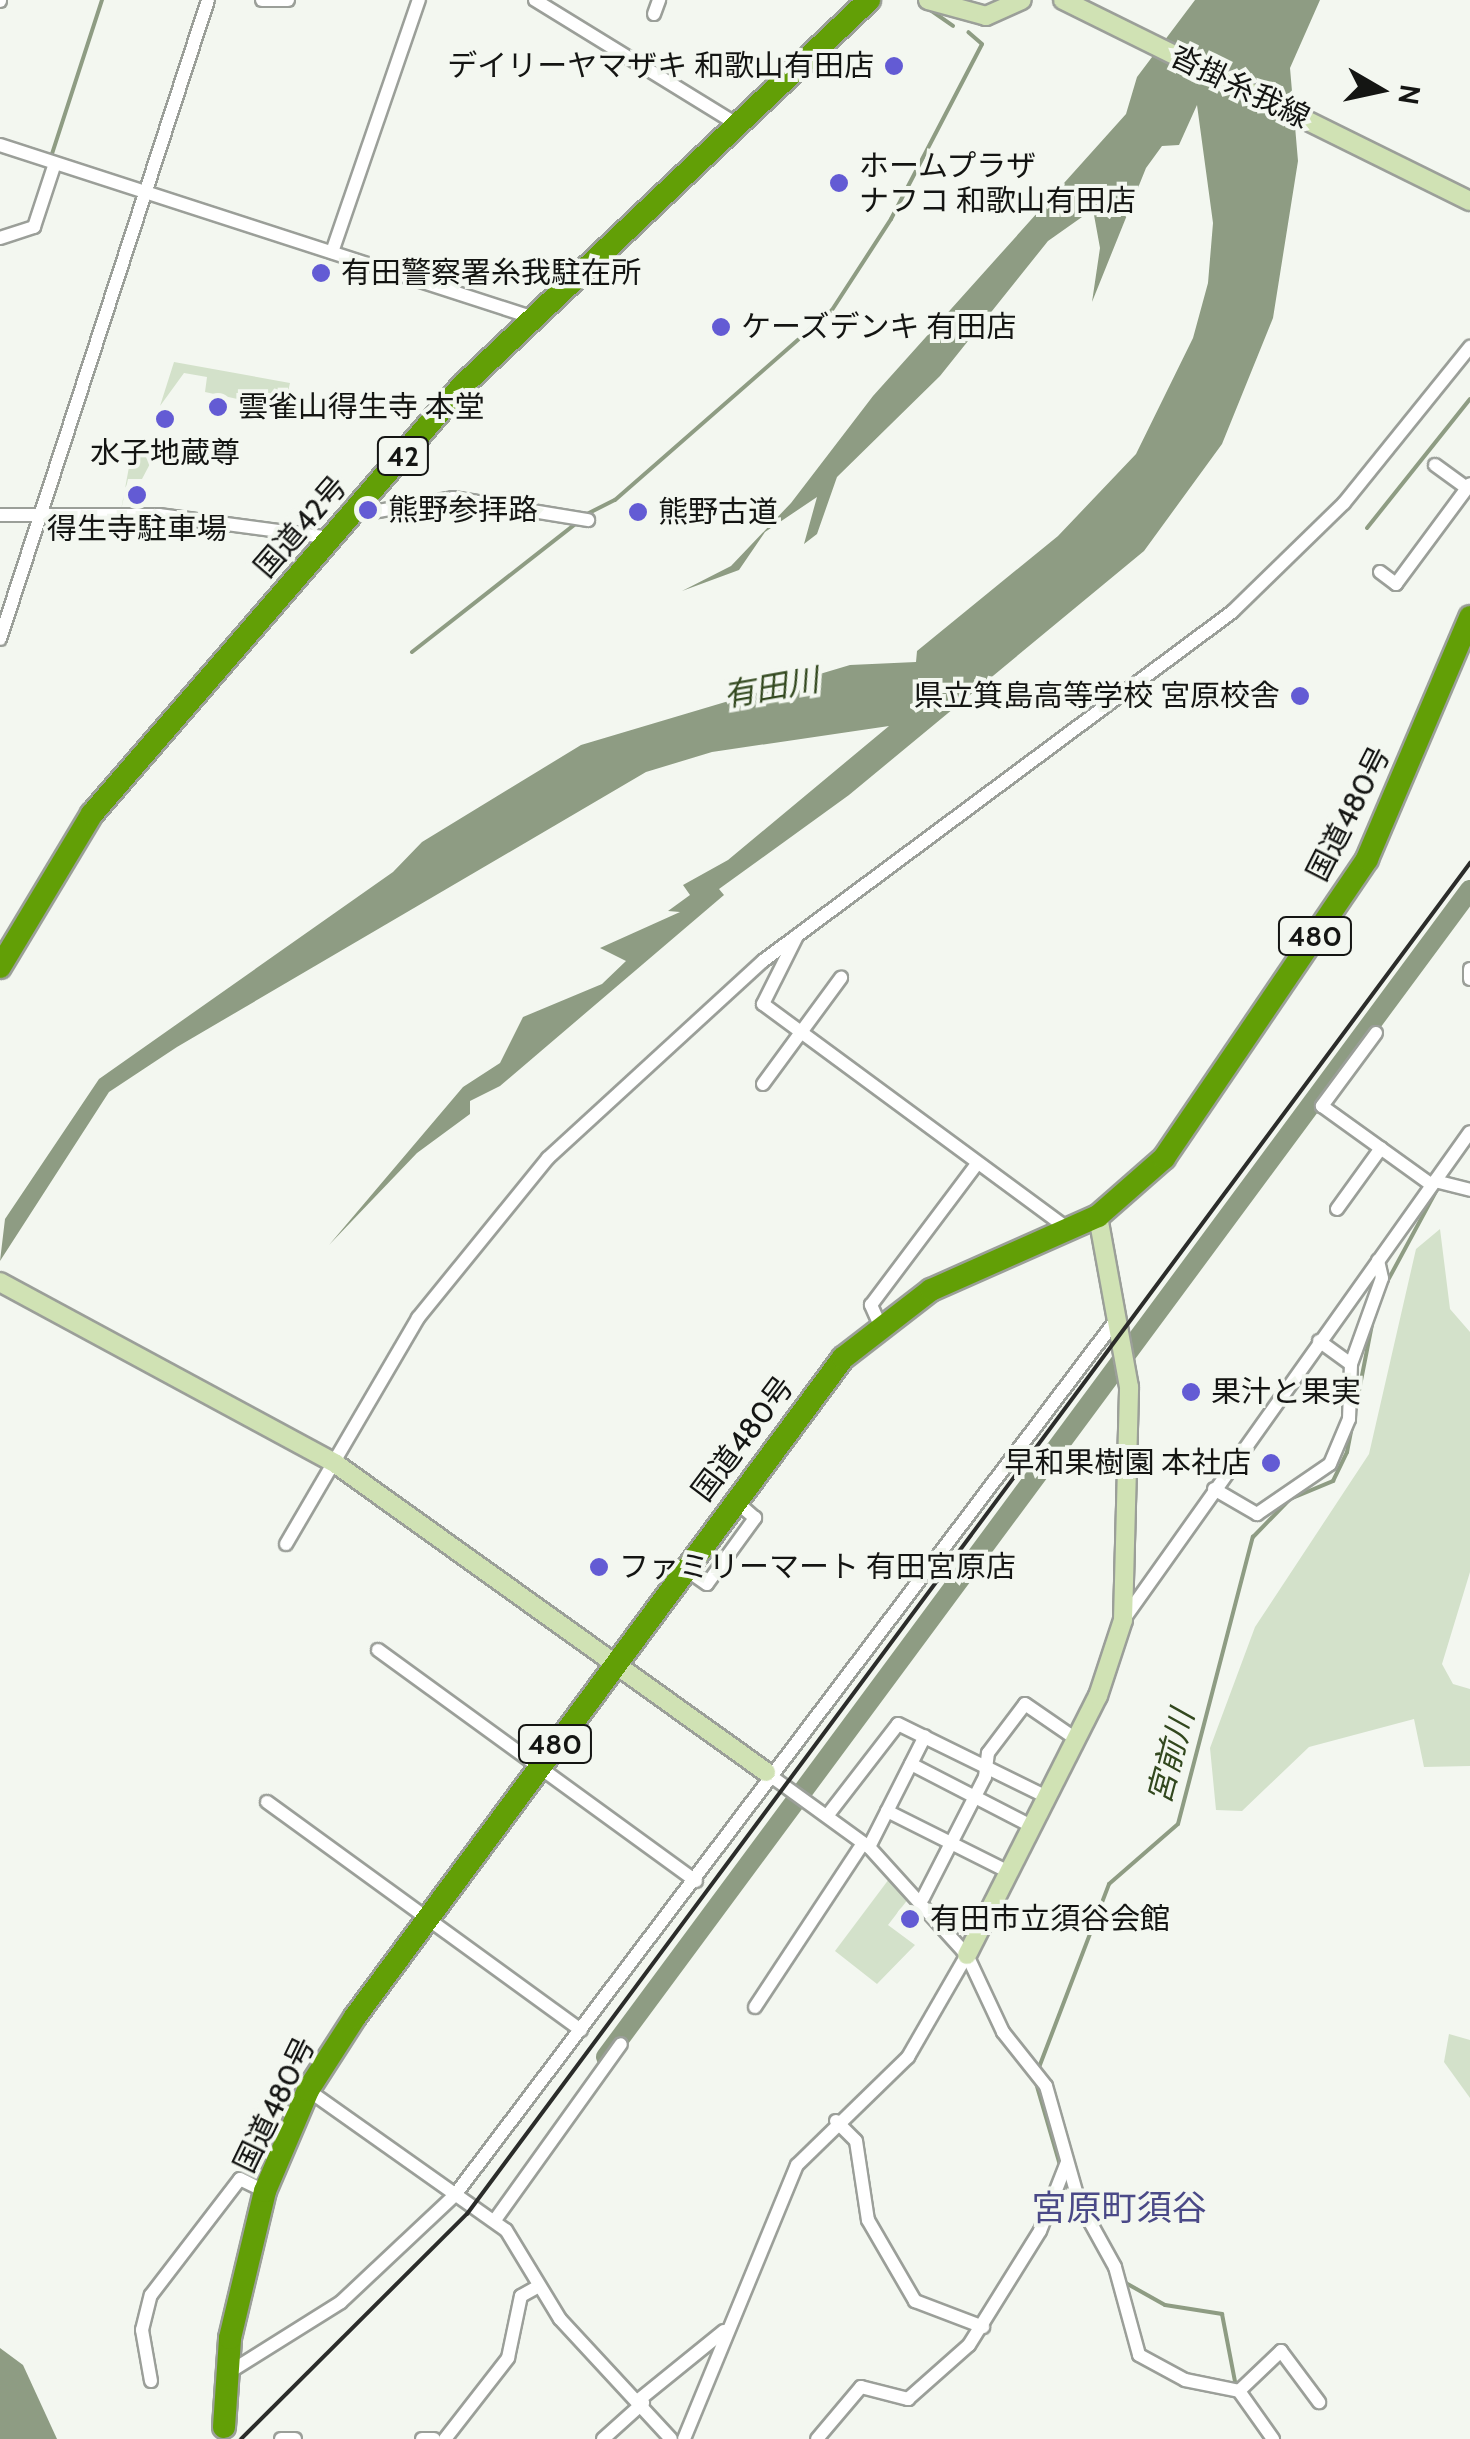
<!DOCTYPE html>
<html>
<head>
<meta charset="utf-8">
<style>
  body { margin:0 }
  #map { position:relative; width:1470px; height:2439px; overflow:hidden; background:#f3f7f0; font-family:Cabin,"Noto Sans JP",sans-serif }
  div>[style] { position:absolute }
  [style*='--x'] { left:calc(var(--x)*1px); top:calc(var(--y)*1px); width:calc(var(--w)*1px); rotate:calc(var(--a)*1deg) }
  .green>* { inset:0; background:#d3e1ca }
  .water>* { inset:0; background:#8e9c83 }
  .stream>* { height:4px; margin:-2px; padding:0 2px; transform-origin:2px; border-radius:2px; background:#8e9c83 }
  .river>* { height:20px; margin:-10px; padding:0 10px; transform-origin:10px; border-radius:10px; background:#8e9c83 }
  .roads { filter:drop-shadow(2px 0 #9b9f99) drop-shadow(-2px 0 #9b9f99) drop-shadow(0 2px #9b9f99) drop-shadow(0 -2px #9b9f99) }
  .street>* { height:12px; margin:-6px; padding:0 6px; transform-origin:6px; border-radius:6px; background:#fff }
  .secondary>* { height:18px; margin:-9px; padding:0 9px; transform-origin:9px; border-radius:9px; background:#d0e2b4 }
  .highway>* { height:22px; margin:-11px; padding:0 11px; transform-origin:11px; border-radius:11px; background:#629f06 }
  .rail>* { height:4px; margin:-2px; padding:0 2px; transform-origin:2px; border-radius:2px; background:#2b2c2a }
  .dots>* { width:28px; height:28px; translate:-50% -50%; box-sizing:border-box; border:5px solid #f3f7f0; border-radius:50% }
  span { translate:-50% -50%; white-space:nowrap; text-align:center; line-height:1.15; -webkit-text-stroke:8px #f3f7f0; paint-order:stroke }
  .shield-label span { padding:2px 8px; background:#f3f7f0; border:2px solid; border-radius:8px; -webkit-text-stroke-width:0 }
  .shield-label { font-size:28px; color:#141513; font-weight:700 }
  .poi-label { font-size:30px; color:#141513 }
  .right { translate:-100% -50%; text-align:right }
  .left { translate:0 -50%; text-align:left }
  .street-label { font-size:30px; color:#141513 }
  .water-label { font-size:32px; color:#32481e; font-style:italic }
  .quarter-label { font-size:35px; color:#4a4987 }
  .north { position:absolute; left:1330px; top:40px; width:100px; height:100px; -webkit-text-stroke:8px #f3f7f0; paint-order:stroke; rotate:99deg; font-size:28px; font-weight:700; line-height:40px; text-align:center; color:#141513 }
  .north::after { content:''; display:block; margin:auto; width:35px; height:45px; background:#141513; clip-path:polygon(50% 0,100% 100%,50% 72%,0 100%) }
</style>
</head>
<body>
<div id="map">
  <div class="green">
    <div style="clip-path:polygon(174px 362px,290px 383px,284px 409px,205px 392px,207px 377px,184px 373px,160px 406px)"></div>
    <div style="clip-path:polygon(134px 440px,153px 450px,152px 460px,142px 479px,128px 479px,121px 510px)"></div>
    <div style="clip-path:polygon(1440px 1229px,1450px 1309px,1470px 1332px,1470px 1572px,1442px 1664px,1453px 1684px,1470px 1689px,1470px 1766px,1424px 1767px,1414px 1719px,1309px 1747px,1242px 1811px,1216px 1810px,1210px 1748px,1255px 1627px,1369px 1454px,1416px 1249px)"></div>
    <div style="clip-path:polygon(892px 1875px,912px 1894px,888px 1925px,915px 1945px,877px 1984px,835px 1951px)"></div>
    <div style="clip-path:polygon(1449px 2034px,1470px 2040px,1470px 2098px,1444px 2062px)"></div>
  </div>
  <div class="water">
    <div style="clip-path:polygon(1195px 0,1320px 0,1290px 68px,1298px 161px,1273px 318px,1222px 444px,1144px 551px,849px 795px,719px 889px,724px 895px,500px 1086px,470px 1101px,470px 1114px,417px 1153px,329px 1245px,463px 1087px,500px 1063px,523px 1017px,602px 984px,626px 961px,600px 948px,680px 912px,668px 911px,690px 895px,683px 885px,728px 860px,889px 726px,712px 752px,646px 772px,177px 1047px,109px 1092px,0 1261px,5px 1219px,99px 1079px,393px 872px,422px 842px,581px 745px,850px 665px,916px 662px,917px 651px,1058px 536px,1136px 454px,1193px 338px,1208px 283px,1213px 223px,1197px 105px,1179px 145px,1162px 146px,1146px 168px,1092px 302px,1100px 248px,1092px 204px,1078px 195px,1082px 217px,1048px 241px,940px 376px,837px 477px,817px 534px,804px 544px,817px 497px,765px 532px,739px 570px,682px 591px,731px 566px,791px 503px,873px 396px,1126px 114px,1137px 77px)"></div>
    <div style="clip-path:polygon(0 2348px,23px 2365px,57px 2439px,0 2439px)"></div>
  </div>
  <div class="stream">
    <div style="--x:926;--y:7;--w:33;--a:35"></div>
    <div style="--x:50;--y:160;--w:168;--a:-72"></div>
    <div style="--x:587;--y:514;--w:31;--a:-27"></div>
    <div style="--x:615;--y:500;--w:288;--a:-41.2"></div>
    <div style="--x:832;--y:310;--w:108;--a:-57"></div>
    <div style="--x:891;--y:219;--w:197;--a:-62.5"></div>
    <div style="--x:982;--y:44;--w:18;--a:-139"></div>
    <div style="--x:1367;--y:528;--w:165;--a:-51.4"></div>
    <div style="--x:412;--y:652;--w:211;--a:-38.1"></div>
    <div style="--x:1387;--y:1282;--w:109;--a:-61.6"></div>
    <div style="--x:1038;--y:2070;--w:199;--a:-69.1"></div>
    <div style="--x:1109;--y:1884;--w:91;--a:-41"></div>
    <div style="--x:1178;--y:1824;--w:297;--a:-75.4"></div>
    <div style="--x:1253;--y:1537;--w:53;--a:-45.8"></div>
    <div style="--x:1290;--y:1499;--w:47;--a:-22.7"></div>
    <div style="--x:1333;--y:1481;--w:32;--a:-64"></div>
    <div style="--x:1347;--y:1452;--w:130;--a:-78.9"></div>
    <div style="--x:1036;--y:2083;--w:85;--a:73.7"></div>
    <div style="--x:1065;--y:2179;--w:20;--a:70"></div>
    <div style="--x:1075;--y:2207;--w:56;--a:61.1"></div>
    <div style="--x:1124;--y:2282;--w:47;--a:29.3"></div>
    <div style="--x:1165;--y:2305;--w:58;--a:9"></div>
    <div style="--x:1222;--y:2314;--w:74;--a:79.1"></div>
    <div style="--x:1238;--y:2397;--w:50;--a:57.3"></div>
  </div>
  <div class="river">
    <div style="--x:606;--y:2057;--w:1452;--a:-53.49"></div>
  </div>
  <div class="roads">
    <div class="street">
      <div style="--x:262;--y:0;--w:26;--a:0"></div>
      <div style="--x:535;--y:0;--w:233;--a:31.6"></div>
      <div style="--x:0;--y:1;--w:1;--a:-90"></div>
      <div style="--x:654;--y:14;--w:15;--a:-70"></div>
      <div style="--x:0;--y:145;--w:555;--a:17.95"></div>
      <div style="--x:0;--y:238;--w:36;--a:-18"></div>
      <div style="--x:34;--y:227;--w:67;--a:-71.8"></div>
      <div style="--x:332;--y:252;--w:267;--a:-71"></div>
      <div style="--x:1435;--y:465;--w:39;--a:36"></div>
      <div style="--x:0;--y:515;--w:159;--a:0"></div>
      <div style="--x:159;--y:515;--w:175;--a:7.6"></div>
      <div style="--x:355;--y:515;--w:99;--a:-9.8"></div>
      <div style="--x:453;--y:498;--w:137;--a:9.3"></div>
      <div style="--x:1380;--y:572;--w:20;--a:37"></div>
      <div style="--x:1396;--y:584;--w:124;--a:-53.5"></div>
      <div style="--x:0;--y:639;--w:672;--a:-71.97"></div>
      <div style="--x:797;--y:936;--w:76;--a:116.6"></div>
      <div style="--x:763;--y:1004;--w:381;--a:36.4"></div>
      <div style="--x:1470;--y:969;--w:10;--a:90"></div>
      <div style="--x:1376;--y:1033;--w:91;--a:126.5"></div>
      <div style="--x:1322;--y:1106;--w:135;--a:35.7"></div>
      <div style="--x:763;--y:1084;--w:132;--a:-53.7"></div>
      <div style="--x:1435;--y:1181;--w:36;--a:14"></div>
      <div style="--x:1337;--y:1209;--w:75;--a:-54.2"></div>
      <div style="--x:879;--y:1323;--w:20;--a:-114"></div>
      <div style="--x:871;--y:1305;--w:176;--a:-53.1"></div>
      <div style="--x:1319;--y:1341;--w:39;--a:36"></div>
      <div style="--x:1214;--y:1489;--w:50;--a:30.2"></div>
      <div style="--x:1257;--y:1514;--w:88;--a:-34.4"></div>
      <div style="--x:1330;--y:1464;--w:49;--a:-67.1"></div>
      <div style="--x:1349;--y:1419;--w:55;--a:-87.9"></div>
      <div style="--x:1351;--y:1364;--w:91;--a:-70.2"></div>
      <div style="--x:1382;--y:1278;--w:18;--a:-103"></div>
      <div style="--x:286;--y:1544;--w:262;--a:-59.7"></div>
      <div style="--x:418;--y:1318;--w:206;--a:-50.9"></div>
      <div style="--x:548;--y:1158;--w:292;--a:-42.5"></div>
      <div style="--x:763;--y:961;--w:585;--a:-36.65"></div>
      <div style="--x:1232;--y:612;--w:156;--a:-44.2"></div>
      <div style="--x:1344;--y:503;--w:201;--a:-51.1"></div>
      <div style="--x:684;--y:1568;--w:28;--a:35"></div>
      <div style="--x:707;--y:1584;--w:82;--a:-54"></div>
      <div style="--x:755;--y:1518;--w:28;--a:-139"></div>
      <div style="--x:1124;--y:1619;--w:597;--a:-54.61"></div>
      <div style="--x:378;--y:1650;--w:393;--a:36"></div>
      <div style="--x:911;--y:1764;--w:135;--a:27.3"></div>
      <div style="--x:768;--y:1774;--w:125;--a:35.9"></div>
      <div style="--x:869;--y:1847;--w:146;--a:47.8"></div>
      <div style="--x:967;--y:1955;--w:85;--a:64.9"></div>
      <div style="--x:1003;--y:2032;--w:69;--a:51.5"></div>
      <div style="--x:1046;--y:2086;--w:121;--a:74.1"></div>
      <div style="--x:1079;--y:2202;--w:74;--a:61"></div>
      <div style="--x:1115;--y:2267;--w:91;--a:74.7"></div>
      <div style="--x:1139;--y:2355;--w:52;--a:28.5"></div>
      <div style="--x:1185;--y:2380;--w:55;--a:11.5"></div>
      <div style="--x:1239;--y:2391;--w:59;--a:54.7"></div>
      <div style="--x:267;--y:1802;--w:388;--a:36"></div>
      <div style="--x:887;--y:1811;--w:136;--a:26.6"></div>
      <div style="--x:827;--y:1816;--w:116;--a:-52.3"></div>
      <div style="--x:898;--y:1724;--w:166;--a:26.1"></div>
      <div style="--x:869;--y:1847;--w:124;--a:-63.2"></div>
      <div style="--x:923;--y:1898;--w:136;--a:-62.9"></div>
      <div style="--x:985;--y:1777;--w:24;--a:-83"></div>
      <div style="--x:988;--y:1753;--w:61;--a:-52.9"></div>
      <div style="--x:1025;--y:1704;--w:62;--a:34.5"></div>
      <div style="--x:755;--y:2007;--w:196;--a:-56.6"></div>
      <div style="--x:308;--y:2090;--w:242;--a:35.3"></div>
      <div style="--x:506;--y:2230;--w:104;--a:58.8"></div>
      <div style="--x:560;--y:2319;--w:163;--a:47.2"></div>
      <div style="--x:836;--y:2121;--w:28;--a:45"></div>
      <div style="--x:856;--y:2141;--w:80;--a:81.4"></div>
      <div style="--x:868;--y:2220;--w:94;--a:59.9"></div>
      <div style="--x:915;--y:2301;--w:73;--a:20.9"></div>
      <div style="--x:495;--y:2220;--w:216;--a:-54.4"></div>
      <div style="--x:228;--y:2373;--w:133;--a:-32.1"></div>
      <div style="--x:341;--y:2302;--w:156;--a:-43.2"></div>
      <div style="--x:455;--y:2195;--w:1092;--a:-52.93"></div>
      <div style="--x:151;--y:2381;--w:52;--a:-100"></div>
      <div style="--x:142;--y:2330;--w:36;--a:-76"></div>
      <div style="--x:151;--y:2295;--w:146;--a:-52.5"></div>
      <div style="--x:240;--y:2179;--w:28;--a:26"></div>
      <div style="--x:1239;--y:2391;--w:58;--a:-43.6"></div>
      <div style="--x:1281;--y:2351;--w:64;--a:53.3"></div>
      <div style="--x:640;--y:2399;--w:108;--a:-39"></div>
      <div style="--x:281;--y:2439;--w:14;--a:0"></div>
      <div style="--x:422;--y:2439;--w:12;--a:0"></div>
      <div style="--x:445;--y:2439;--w:103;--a:-52.1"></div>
      <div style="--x:508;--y:2358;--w:63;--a:-78.2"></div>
      <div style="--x:521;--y:2296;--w:18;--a:-29"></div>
      <div style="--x:603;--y:2439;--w:54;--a:-42"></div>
      <div style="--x:684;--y:2439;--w:296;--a:-67.6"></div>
      <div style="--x:797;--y:2165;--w:155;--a:-44.2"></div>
      <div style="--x:908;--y:2057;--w:118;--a:-60"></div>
      <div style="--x:817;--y:2439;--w:68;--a:-49.8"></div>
      <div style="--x:861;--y:2387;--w:49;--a:14.3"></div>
      <div style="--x:908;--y:2399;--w:81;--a:-41.5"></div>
      <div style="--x:969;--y:2345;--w:134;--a:-58.1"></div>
      <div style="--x:1040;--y:2231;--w:74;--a:-68.6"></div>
    </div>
    <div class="secondary">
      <div style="--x:928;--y:0;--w:60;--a:15.4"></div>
      <div style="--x:986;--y:16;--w:39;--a:-24"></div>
      <div style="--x:1063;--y:0;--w:454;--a:26.3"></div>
      <div style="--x:0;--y:1282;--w:382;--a:28.4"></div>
      <div style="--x:336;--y:1464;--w:529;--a:35.61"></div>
      <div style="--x:967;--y:1955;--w:290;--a:-63.2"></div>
      <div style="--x:1098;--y:1696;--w:80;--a:-71.8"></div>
      <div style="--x:1123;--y:1620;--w:233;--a:-88.5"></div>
      <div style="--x:1129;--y:1387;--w:174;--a:-100.3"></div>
    </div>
    <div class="highway">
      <div style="--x:0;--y:967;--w:179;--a:-59"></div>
      <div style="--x:92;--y:814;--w:566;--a:-49.16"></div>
      <div style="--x:462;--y:386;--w:561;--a:-43.48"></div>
      <div style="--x:224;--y:2427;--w:89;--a:-86.1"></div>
      <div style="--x:230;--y:2338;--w:151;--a:-76.6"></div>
      <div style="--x:265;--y:2191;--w:110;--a:-66.9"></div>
      <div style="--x:308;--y:2090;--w:87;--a:-57.2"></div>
      <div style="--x:355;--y:2017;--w:820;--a:-53.48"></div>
      <div style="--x:843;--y:1358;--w:111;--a:-37.7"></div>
      <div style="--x:931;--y:1290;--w:183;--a:-23.9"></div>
      <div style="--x:1098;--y:1216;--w:88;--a:-41.3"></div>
      <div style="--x:1164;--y:1158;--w:361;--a:-55.8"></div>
      <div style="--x:1367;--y:859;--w:263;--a:-66.9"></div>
    </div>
  </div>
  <div class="rail">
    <div style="--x:241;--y:2439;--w:319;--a:-44.9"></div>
    <div style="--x:467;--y:2214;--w:1683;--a:-53.41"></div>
  </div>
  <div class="dots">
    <div style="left:894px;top:66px;background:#635bd4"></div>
    <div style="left:839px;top:183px;background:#635bd4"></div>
    <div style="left:321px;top:273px;background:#635bd4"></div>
    <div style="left:721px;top:327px;background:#635bd4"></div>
    <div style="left:218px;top:407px;background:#635bd4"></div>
    <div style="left:165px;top:419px;background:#635bd4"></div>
    <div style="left:137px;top:495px;background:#635bd4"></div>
    <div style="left:368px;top:510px;background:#635bd4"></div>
    <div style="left:638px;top:512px;background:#635bd4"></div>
    <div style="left:1300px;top:696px;background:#635bd4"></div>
    <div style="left:1191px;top:1392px;background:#635bd4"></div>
    <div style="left:1271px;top:1463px;background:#635bd4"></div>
    <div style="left:599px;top:1567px;background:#635bd4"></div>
    <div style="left:910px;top:1919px;background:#635bd4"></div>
  </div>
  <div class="shield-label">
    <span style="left:403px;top:456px">42</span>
    <span style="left:1315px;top:936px">480</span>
    <span style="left:555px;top:1744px">480</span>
  </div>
  <div class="poi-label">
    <span class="right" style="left:874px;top:66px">デイリーヤマザキ 和歌山有田店</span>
    <span class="left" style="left:859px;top:183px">ホームプラザ<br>ナフコ 和歌山有田店</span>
    <span class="left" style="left:341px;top:273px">有田警察署糸我駐在所</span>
    <span class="left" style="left:741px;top:327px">ケーズデンキ 有田店</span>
    <span class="left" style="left:238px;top:407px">雲雀山得生寺 本堂</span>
    <span style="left:165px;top:453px">水子地蔵尊</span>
    <span class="left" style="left:388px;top:510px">熊野参拝路</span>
    <span class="left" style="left:658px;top:512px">熊野古道</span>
    <span style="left:137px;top:529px">得生寺駐車場</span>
    <span class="right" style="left:1280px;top:696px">県立箕島高等学校 宮原校舎</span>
    <span class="left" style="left:1211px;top:1392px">果汁と果実</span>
    <span class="right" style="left:1251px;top:1463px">早和果樹園 本社店</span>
    <span class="left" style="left:619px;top:1567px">ファミリーマート 有田宮原店</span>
    <span class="left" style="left:930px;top:1919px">有田市立須谷会館</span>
  </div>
  <div class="street-label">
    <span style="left:1240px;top:87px;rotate:26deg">沓掛糸我線</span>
    <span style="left:301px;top:527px;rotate:-49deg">国道42号</span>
    <span style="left:1349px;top:814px;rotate:-63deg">国道480号</span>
    <span style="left:743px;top:1439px;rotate:-53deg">国道480号</span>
    <span style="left:275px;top:2105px;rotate:-64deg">国道480号</span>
  </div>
  <div class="water-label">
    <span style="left:771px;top:688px;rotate:-10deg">有田川</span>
    <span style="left:1171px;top:1757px;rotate:-75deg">宮前川</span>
  </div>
  <div class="quarter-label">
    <span style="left:1119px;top:2208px">宮原町須谷</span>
  </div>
  <div class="north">N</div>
</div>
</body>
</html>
